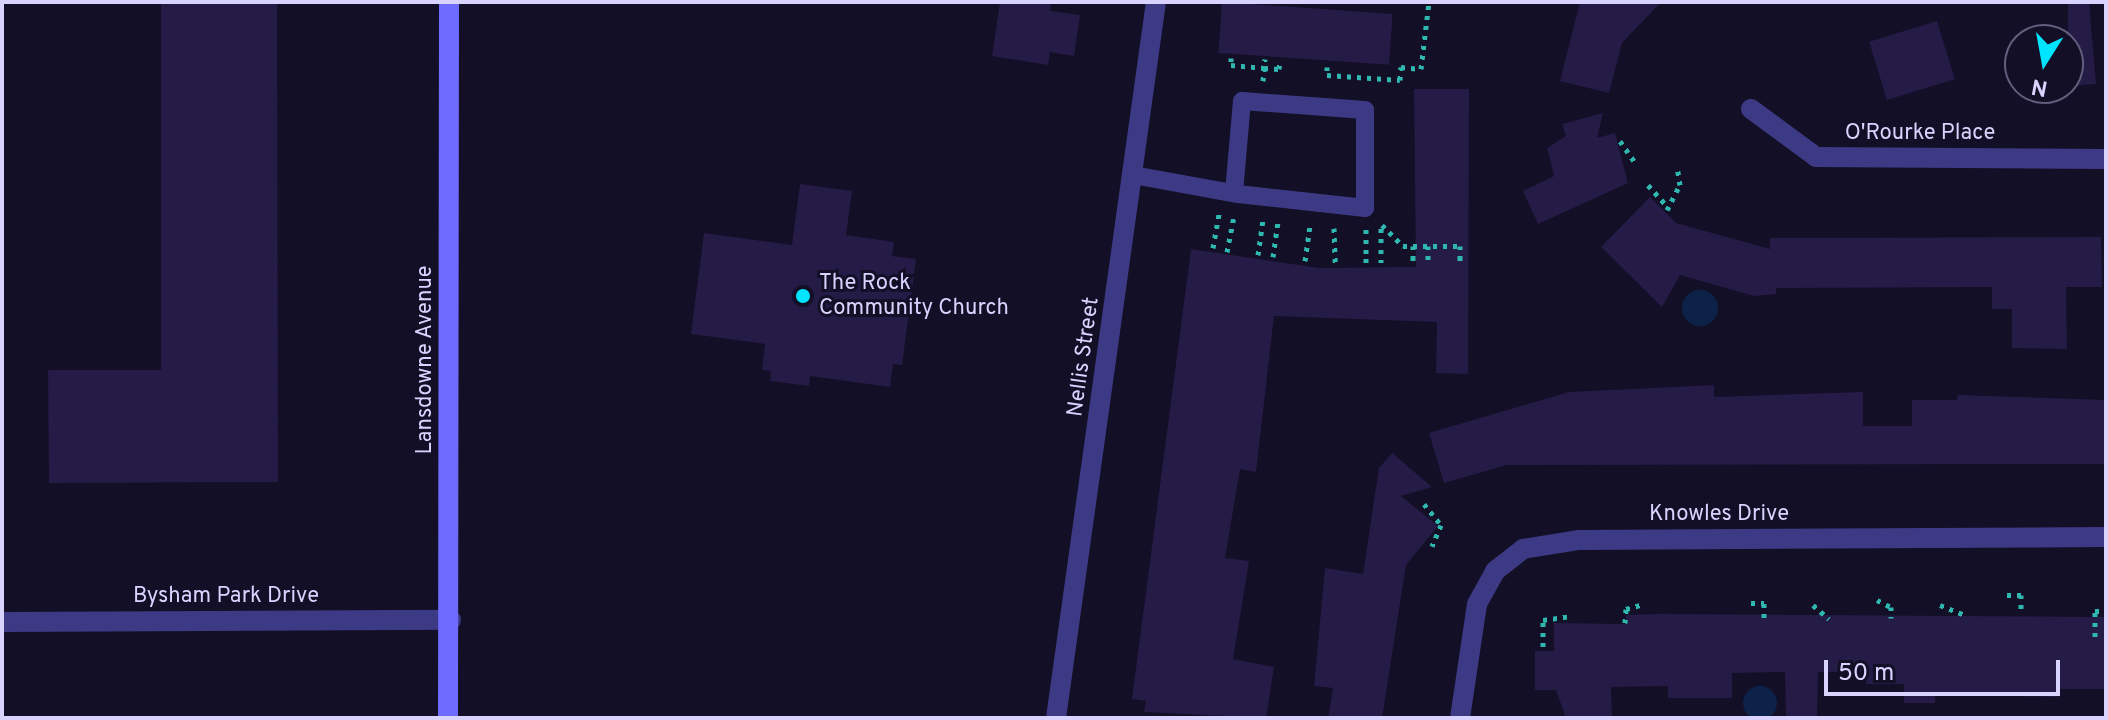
<!DOCTYPE html>
<html>
<head>
<meta charset="utf-8">
<style>
  body { margin:0 }
  #map { position:relative; width:2108px; height:720px; overflow:hidden; background:#130f26; font-family:Overpass,sans-serif }
  div>[style] { position:absolute }
  [style*='--x'] { left:calc(var(--x)*1px); top:calc(var(--y)*1px); width:calc(var(--w)*1px); rotate:calc(var(--a)*1deg) }
  .water>* { inset:0; background:#0c2248 }
  .round { border-radius:50% }
  .building>* { inset:0; background:#241b47; transform-origin:0 0 }
  .path>* { height:5px; margin-top:-2.5px; transform-origin:0; background:repeating-linear-gradient(90deg,#2fb8b0 0 4px,transparent 0 10px) }
  .lane>* { height:18px; margin:-9px; padding:0 9px; transform-origin:9px; border-radius:9px; background:#3d3a85 }
  .street>* { height:20px; margin:-10px; padding:0 10px; transform-origin:10px; border-radius:10px; background:#3d3a85 }
  .secondary>* { height:20px; margin:-10px; padding:0 10px; transform-origin:10px; border-radius:10px; background:#6f6bff }
  .dots>* { width:22px; height:22px; translate:-50% -50%; box-sizing:border-box; border:4px solid #130f26; border-radius:50% }
  span { translate:-50% -50%; white-space:nowrap; text-align:center; line-height:1.15; -webkit-text-stroke:6px #130f26; paint-order:stroke }
  .street-label { font-size:22px; color:#d9d4ff }
  .poi-label { font-size:22px; color:#d9d4ff }
  .left { translate:0 -50%; text-align:left }
  .frame { position:absolute; inset:0; border:4px solid #d9d4ff; pointer-events:none }
  .north { position:absolute; left:2004px; top:24px; width:80px; height:80px; box-sizing:border-box; background:#130f26; border:2px solid #625e7d; border-radius:50%; rotate:191deg; font-size:22px; font-weight:700; line-height:32px; text-align:center; color:#d9d4ff }
  .north::after { content:''; display:block; margin:auto; width:28px; height:36px; background:#00e5ff; clip-path:polygon(50% 0,100% 100%,50% 72%,0 100%) }
  .scale { position:absolute; left:1824px; top:660px; width:236px; height:36px; box-sizing:border-box; border:4px solid #d9d4ff; border-top:0; padding-left:10px; font-size:24px; line-height:28px; white-space:nowrap; color:#d9d4ff; -webkit-text-stroke:6px #130f26; paint-order:stroke }
</style>
</head>
<body>
<div id="map">
  <div class="water">
    <div class="round" style="left:1682px;top:290px;width:36px;height:36px"></div>
    <div class="round" style="left:1743px;top:686px;width:34px;height:34px"></div>
  </div>
  <div class="building">
    <div style="clip-path:polygon(161px 2px,277px 2px,278px 482px,49px 483px,48px 370px,161px 370px)"></div>
    <div style="clip-path:polygon(1000px 2px,1051px 2px,1050px 11px,1080px 15px,1074px 56px,1050px 52px,1048px 65px,992px 56px)"></div>
    <div style="left:1222px;top:2px;width:171px;height:51px;rotate:4deg"></div>
    <div style="clip-path:polygon(1580px 2px,1661px 2px,1622px 43px,1609px 93px,1560px 81px)"></div>
    <div style="clip-path:polygon(2068px 2px,2089px 2px,2096px 84px,2068px 86px)"></div>
    <div style="left:1937px;top:21px;width:61px;height:71px;rotate:73deg"></div>
    <div style="clip-path:polygon(1414px 89px,1469px 89px,1468px 374px,1436px 373px,1437px 322px,1274px 316px,1256px 472px,1240px 469px,1225px 558px,1249px 561px,1233px 659px,1274px 667px,1266px 718px,1144px 712px,1146px 701px,1132px 699px,1191px 249px,1319px 268px,1416px 267px)"></div>
    <div style="clip-path:polygon(1603px 113px,1597px 138px,1615px 133px,1628px 183px,1538px 224px,1523px 191px,1554px 176px,1547px 148px,1566px 136px,1562px 124px)"></div>
    <div style="clip-path:polygon(800px 184px,852px 191px,846px 235px,894px 242px,892px 256px,916px 259px,902px 365px,893px 364px,890px 387px,810px 376px,809px 386px,770px 381px,771px 371px,762px 370px,765px 344px,691px 334px,704px 233px,792px 245px)"></div>
    <div style="clip-path:polygon(1650px 197px,1676px 223px,1770px 249px,1770px 238px,2101px 237px,2102px 287px,2066px 287px,2067px 349px,2012px 348px,2012px 309px,1992px 309px,1992px 287px,1776px 288px,1776px 294px,1754px 296px,1680px 275px,1662px 307px,1601px 247px)"></div>
    <div style="clip-path:polygon(1714px 385px,1714px 397px,1863px 392px,1863px 426px,1912px 426px,1912px 400px,1957px 400px,1958px 395px,2106px 400px,2106px 464px,1507px 465px,1444px 483px,1429px 433px,1569px 392px)"></div>
    <div style="clip-path:polygon(1392px 453px,1432px 487px,1401px 496px,1438px 526px,1406px 565px,1382px 718px,1328px 718px,1333px 688px,1314px 686px,1325px 568px,1363px 574px,1379px 468px)"></div>
    <div style="clip-path:polygon(1659px 614px,2106px 617px,2106px 689px,2058px 689px,2058px 697px,1935px 694px,1935px 703px,1904px 703px,1904px 684px,1866px 684px,1866px 672px,1818px 672px,1817px 718px,1786px 718px,1785px 672px,1732px 673px,1732px 698px,1668px 698px,1668px 686px,1611px 687px,1612px 718px,1566px 718px,1556px 690px,1535px 690px,1535px 651px,1554px 651px,1554px 623px,1626px 624px,1626px 615px)"></div>
  </div>
  <div class="path">
    <div style="--x:1231;--y:58;--w:7;--a:90"></div>
    <div style="--x:1231;--y:65;--w:33;--a:5"></div>
    <div style="--x:1264;--y:68;--w:15;--a:4"></div>
    <div style="--x:1279;--y:69;--w:8;--a:-83"></div>
    <div style="--x:1327;--y:67;--w:8;--a:90"></div>
    <div style="--x:1327;--y:75;--w:73;--a:3.9"></div>
    <div style="--x:1400;--y:80;--w:13;--a:-86"></div>
    <div style="--x:1401;--y:67;--w:20;--a:6"></div>
    <div style="--x:1421;--y:69;--w:67;--a:-83.2"></div>
    <div style="--x:1263;--y:81;--w:22;--a:-85"></div>
    <div style="--x:1620;--y:141;--w:29;--a:55"></div>
    <div style="--x:1648;--y:185;--w:31;--a:48"></div>
    <div style="--x:1667;--y:210;--w:28;--a:-63"></div>
    <div style="--x:1680;--y:185;--w:19;--a:-99"></div>
    <div style="--x:1382;--y:225;--w:30;--a:45"></div>
    <div style="--x:1403;--y:246;--w:57;--a:0"></div>
    <div style="--x:1460;--y:246;--w:16;--a:90"></div>
    <div style="--x:1334;--y:228;--w:35;--a:88"></div>
    <div style="--x:1366;--y:229;--w:34;--a:90"></div>
    <div style="--x:1413;--y:246;--w:16;--a:90"></div>
    <div style="--x:1428;--y:246;--w:17;--a:90"></div>
    <div style="--x:1213;--y:248;--w:36;--a:-80"></div>
    <div style="--x:1227;--y:252;--w:36;--a:-79"></div>
    <div style="--x:1258;--y:255;--w:35;--a:-82"></div>
    <div style="--x:1273;--y:257;--w:35;--a:-82"></div>
    <div style="--x:1305;--y:261;--w:34;--a:-82"></div>
    <div style="--x:1381;--y:263;--w:39;--a:-90"></div>
    <div style="--x:1424;--y:504;--w:27;--a:51"></div>
    <div style="--x:1441;--y:525;--w:23;--a:113"></div>
    <div style="--x:2007;--y:595;--w:14;--a:0"></div>
    <div style="--x:2021;--y:595;--w:17;--a:90"></div>
    <div style="--x:1877;--y:600;--w:16;--a:27"></div>
    <div style="--x:1891;--y:607;--w:11;--a:90"></div>
    <div style="--x:1751;--y:603;--w:13;--a:0"></div>
    <div style="--x:1764;--y:603;--w:15;--a:90"></div>
    <div style="--x:1813;--y:605;--w:21;--a:41"></div>
    <div style="--x:1940;--y:605;--w:27;--a:22"></div>
    <div style="--x:1625;--y:623;--w:14;--a:-86"></div>
    <div style="--x:1626;--y:609;--w:18;--a:-16"></div>
    <div style="--x:2095;--y:637;--w:26;--a:-90"></div>
    <div style="--x:2095;--y:611;--w:11;--a:0"></div>
    <div style="--x:1543;--y:647;--w:27;--a:-90"></div>
    <div style="--x:1543;--y:620;--w:28;--a:-8"></div>
  </div>
  <div class="lane">
    <div style="--x:1133;--y:175;--w:107;--a:10.3"></div>
    <div style="--x:1238;--y:194;--w:128;--a:6.3"></div>
    <div style="--x:1365;--y:208;--w:98;--a:-90"></div>
    <div style="--x:1365;--y:110;--w:123;--a:-175.8"></div>
    <div style="--x:1242;--y:101;--w:92;--a:95"></div>
  </div>
  <div class="street">
    <div style="--x:1751;--y:109;--w:81;--a:36.4"></div>
    <div style="--x:1816;--y:157;--w:290;--a:0.4"></div>
    <div style="--x:2;--y:622;--w:449;--a:-0.3"></div>
    <div style="--x:1056;--y:718;--w:723;--a:-82.05"></div>
    <div style="--x:1460;--y:718;--w:115;--a:-81.5"></div>
    <div style="--x:1477;--y:604;--w:38;--a:-61"></div>
    <div style="--x:1495;--y:571;--w:36;--a:-38"></div>
    <div style="--x:1523;--y:549;--w:57;--a:-9.1"></div>
    <div style="--x:1579;--y:540;--w:527;--a:-0.33"></div>
  </div>
  <div class="secondary">
    <div style="--x:448;--y:718;--w:716;--a:-89.92"></div>
  </div>
  <div class="dots">
    <div style="left:803px;top:296px;background:#00e5ff"></div>
  </div>
  <div class="street-label">
    <span style="left:1920px;top:134px">O'Rourke Place</span>
    <span style="left:1084px;top:357px;rotate:-82deg">Nellis Street</span>
    <span style="left:426px;top:360px;rotate:-90deg">Lansdowne Avenue</span>
    <span style="left:1719px;top:515px">Knowles Drive</span>
    <span style="left:226px;top:597px">Bysham Park Drive</span>
  </div>
  <div class="poi-label">
    <span class="left" style="left:819px;top:296px">The Rock<br>Community Church</span>
  </div>
  <div class="frame"></div>
  <div class="north">N</div>
  <div class="scale">50 m</div>
</div>
</body>
</html>
